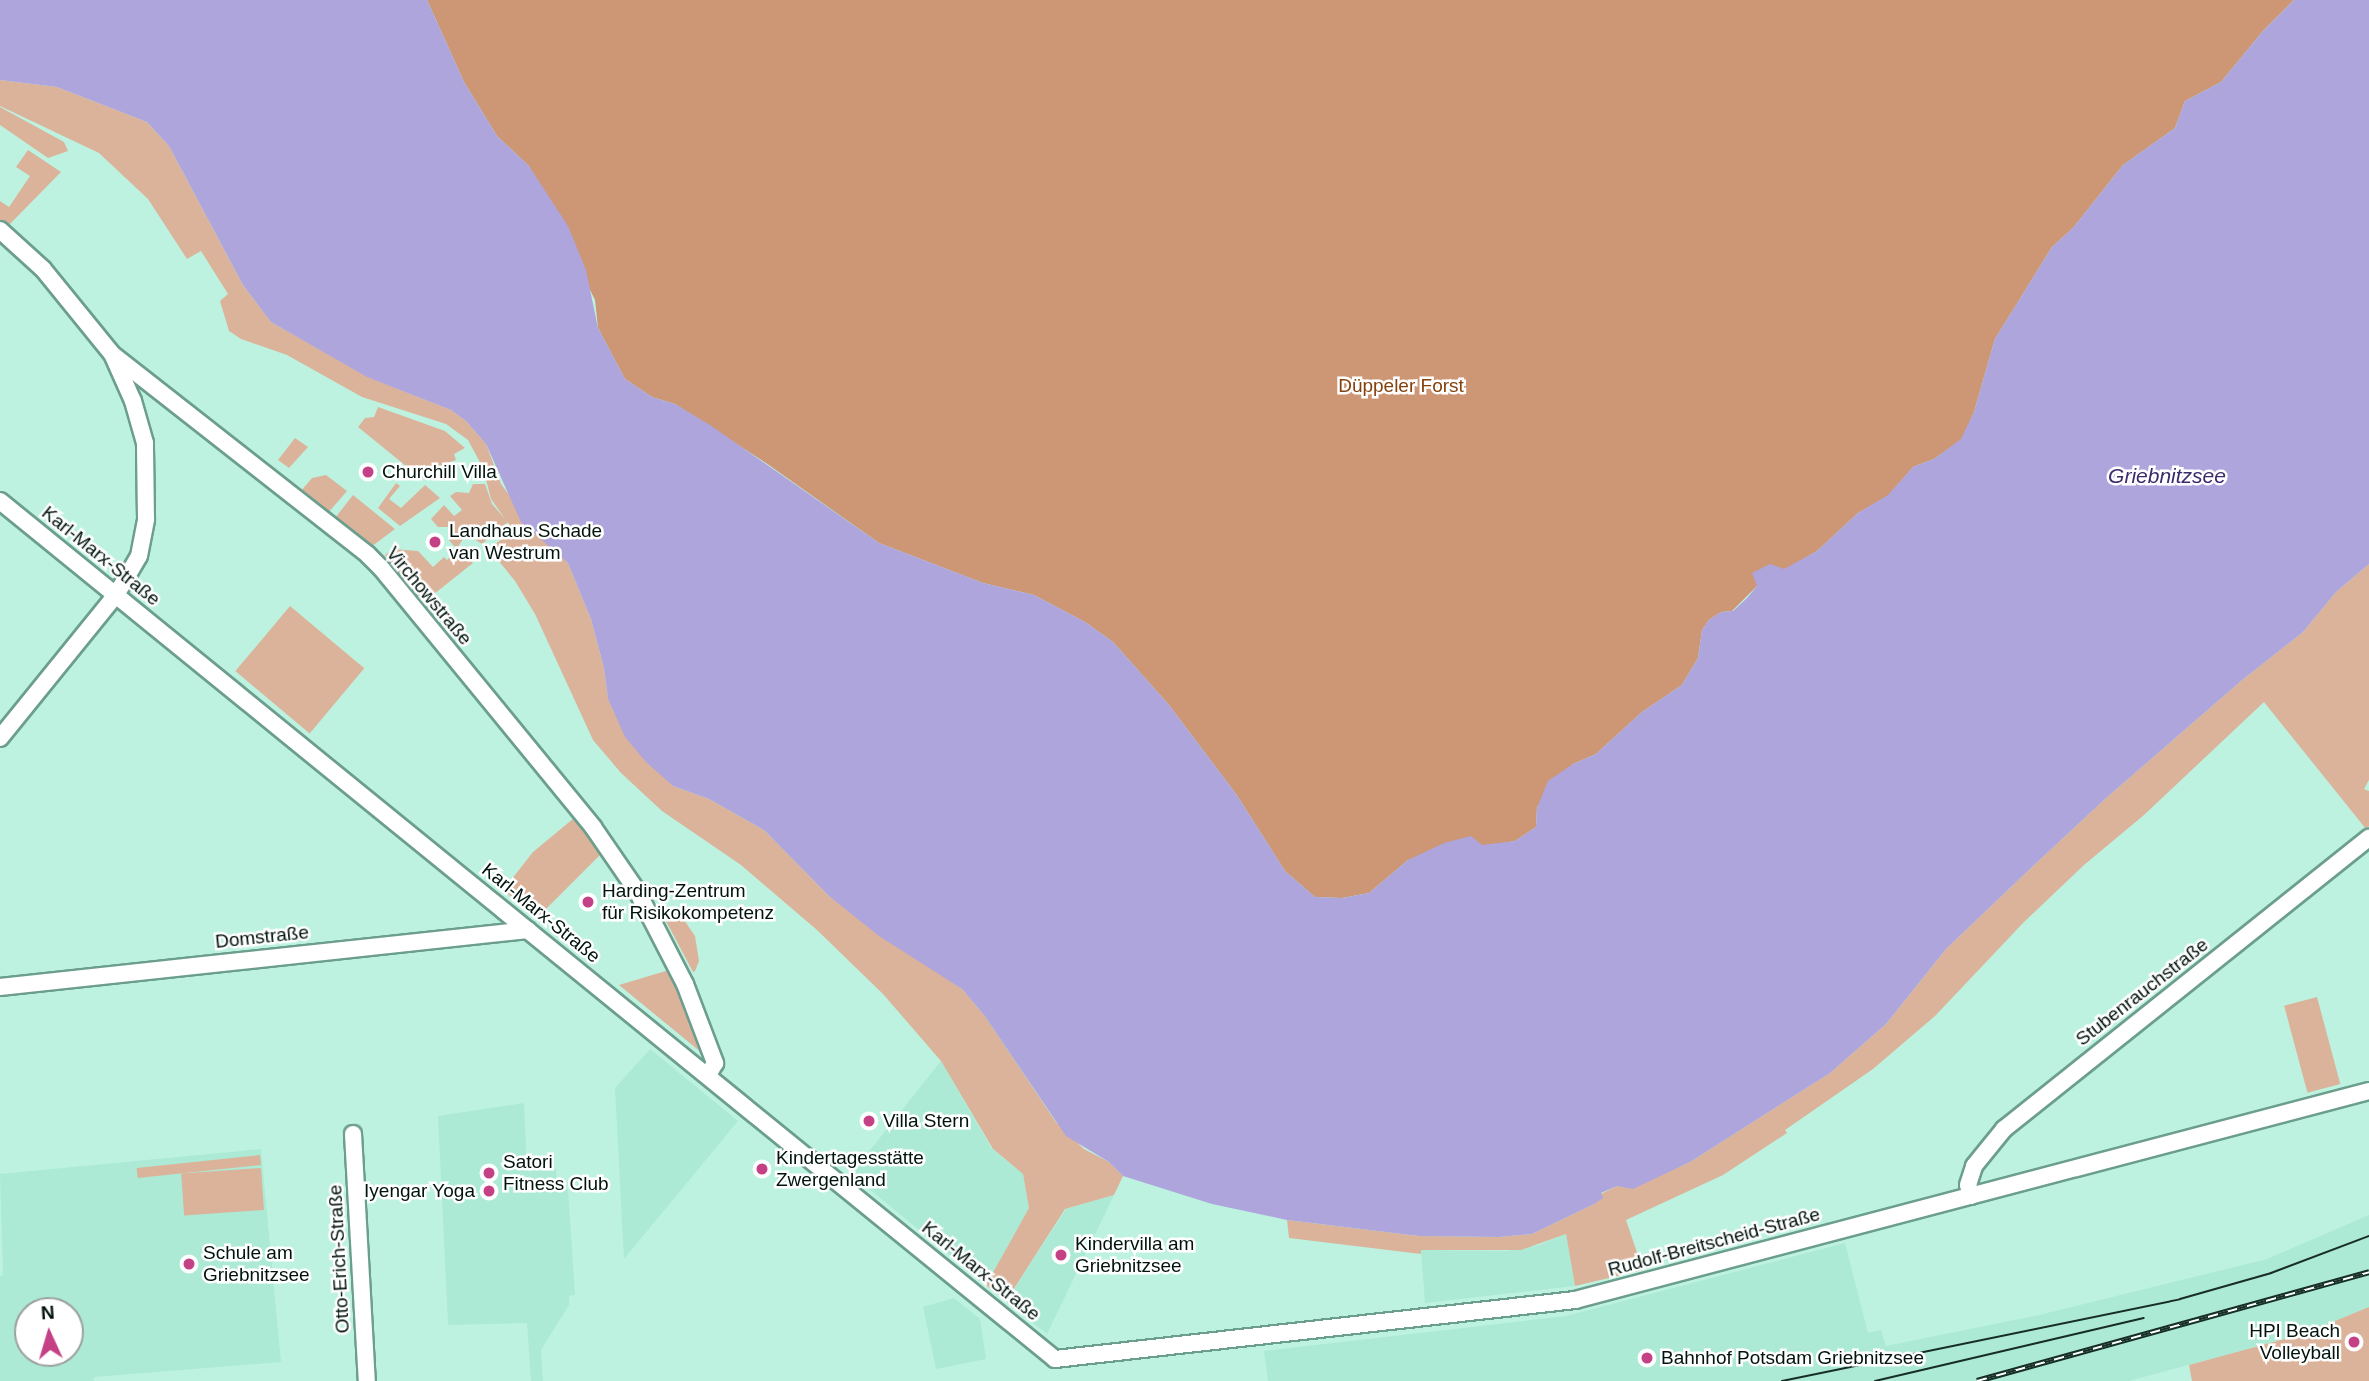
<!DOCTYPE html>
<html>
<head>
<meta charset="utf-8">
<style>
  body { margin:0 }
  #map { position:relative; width:2369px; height:1381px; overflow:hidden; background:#bef2e0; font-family:Arial,sans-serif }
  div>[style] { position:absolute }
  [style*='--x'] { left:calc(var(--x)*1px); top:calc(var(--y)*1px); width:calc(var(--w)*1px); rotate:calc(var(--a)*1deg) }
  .built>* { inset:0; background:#acead5 }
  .green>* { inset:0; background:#dbb39b; transform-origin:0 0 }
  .forest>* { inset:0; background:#cd9675 }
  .water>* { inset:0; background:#aea5dd }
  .roads { filter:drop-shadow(2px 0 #6c9e8d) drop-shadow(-2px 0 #6c9e8d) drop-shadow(0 2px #6c9e8d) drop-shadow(0 -2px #6c9e8d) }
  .minor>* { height:16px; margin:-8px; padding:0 8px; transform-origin:8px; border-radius:8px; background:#fff }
  .tram>* { height:2px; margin:-1px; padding:0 1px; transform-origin:1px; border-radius:1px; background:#172d26 }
  .rail>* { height:6px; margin-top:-3px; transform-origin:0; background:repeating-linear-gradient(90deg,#fff 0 10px,#172d26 0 20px); box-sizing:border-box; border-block:2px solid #172d26 }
  .dots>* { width:19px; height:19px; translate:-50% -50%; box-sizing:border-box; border:4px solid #fff; border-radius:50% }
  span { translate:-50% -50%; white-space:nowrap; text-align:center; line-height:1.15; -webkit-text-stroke:5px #fff; paint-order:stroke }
  .park-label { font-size:19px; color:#85410c }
  .poi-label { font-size:19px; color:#01130d }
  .left { translate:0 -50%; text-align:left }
  .right { translate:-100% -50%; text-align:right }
  .street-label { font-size:19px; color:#01130d }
  .water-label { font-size:21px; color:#3b2a6c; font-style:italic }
  .north { position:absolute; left:14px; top:1297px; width:70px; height:70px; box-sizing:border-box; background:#fff; border:2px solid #99a19e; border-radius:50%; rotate:356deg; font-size:19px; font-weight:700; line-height:28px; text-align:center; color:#01130d }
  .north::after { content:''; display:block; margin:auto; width:24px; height:32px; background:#c54186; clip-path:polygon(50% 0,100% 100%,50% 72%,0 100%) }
</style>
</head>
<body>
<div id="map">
  <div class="built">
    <div style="clip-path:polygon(650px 1049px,738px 1121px,624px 1259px,615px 1088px)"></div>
    <div style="clip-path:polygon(941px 1061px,992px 1149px,1023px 1174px,1029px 1208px,986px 1285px,851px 1174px)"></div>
    <div style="clip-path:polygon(524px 1103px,527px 1171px,556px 1169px,558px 1190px,568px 1189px,575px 1295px,569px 1296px,569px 1305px,541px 1350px,543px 1381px,531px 1381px,527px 1323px,448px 1325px,438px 1116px)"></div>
    <div style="clip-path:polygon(evenodd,261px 1149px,281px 1362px,94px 1377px,94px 1381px,0 1381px,0 1276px,3px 1275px,0 1174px,261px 1149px,28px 1311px,70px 1311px,70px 1353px,28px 1353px,28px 1311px)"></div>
    <div style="clip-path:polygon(1114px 1195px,1047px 1334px,1006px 1301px,1066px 1209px)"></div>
    <div style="clip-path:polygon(2369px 1215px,2369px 1307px,2303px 1334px,2129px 1381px,1268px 1381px,1264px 1351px,1566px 1316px,1845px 1243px,1868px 1333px,1881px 1330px,1886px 1346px,2039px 1315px,2267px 1259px)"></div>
    <div style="clip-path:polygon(1566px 1234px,1575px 1286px,1425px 1303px,1421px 1250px,1507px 1251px,1539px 1245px)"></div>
    <div style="clip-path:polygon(954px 1298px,980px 1319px,986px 1359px,936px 1369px,923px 1307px)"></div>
  </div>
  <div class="green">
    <div style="clip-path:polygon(0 80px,57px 87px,147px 122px,169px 146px,243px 285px,271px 322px,368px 377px,451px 410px,466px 421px,486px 444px,501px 484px,544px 541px,568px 563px,591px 619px,604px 668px,608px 699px,615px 714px,673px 786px,709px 799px,764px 830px,829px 896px,962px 989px,984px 1015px,1056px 1122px,1084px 1149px,1109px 1162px,1123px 1176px,1114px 1195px,1065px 1209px,1006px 1301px,986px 1285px,1029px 1208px,1023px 1174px,993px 1149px,941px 1061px,883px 994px,817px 930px,741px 865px,662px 811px,621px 773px,593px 740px,535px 614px,515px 581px,489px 549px,513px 530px,491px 499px,483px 468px,468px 440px,446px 424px,362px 397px,287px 355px,241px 339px,229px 331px,220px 301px,228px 294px,201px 251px,187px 259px,148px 199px,99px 153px,0 106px)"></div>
    <div style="clip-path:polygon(0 107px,64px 142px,68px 151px,48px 158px,0 125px)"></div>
    <div style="clip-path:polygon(28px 150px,61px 172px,8px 226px,0 221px,0 201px,9px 207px,30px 176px,16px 167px)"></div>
    <div style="clip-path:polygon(378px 407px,445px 431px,465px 448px,454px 454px,456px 460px,436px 467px,422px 479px,358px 427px,365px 418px,374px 417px)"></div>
    <div style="clip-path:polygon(295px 438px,308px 447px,289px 468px,278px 460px)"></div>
    <div style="clip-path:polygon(326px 475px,347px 491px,328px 513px,301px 491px,312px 478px)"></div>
    <div style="clip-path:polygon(396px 483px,400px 486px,389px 499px,401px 508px,425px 485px,440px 498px,400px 526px,378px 508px)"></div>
    <div style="clip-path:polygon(473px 484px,485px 484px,492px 504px,508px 522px,482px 544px,466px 534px,458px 547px,454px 546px,449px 540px,451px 534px,448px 527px,438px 527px,431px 519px,444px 505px,454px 516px,462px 510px,450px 496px,456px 492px,469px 493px)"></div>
    <div style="clip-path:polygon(353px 495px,395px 529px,371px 547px,335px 518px)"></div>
    <div style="clip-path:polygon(393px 549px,418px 551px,433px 567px,444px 557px,447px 560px,456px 552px,462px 553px,473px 563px,424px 602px,385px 555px)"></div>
    <div style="clip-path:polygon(2369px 564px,2369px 780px,2364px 789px,2369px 791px,2369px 826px,2366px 829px,2264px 702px,2144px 815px,2084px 865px,2024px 922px,1935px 1016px,1873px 1069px,1785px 1130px,1787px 1133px,1723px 1175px,1626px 1220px,1643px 1270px,1575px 1286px,1566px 1234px,1521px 1250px,1421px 1250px,1421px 1254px,1289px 1238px,1287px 1220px,1419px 1236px,1499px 1237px,1532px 1234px,1594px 1204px,1601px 1194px,1617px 1186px,1633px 1188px,1690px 1162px,1830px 1073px,1886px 1024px,1946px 949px,2032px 867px,2105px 799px,2241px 681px,2303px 632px,2336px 592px)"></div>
    <div style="left:290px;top:606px;width:97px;height:85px;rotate:40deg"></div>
    <div style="clip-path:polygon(574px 818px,601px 854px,537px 918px,503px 890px,533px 852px)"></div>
    <div style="clip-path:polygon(663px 905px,682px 917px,695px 936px,699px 961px,695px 971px,693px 972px,658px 906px)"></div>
    <div style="clip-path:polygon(669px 970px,702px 1053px,619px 985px)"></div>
    <div style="left:2317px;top:997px;width:90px;height:34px;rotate:75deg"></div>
    <div style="left:260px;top:1155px;width:10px;height:124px;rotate:84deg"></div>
    <div style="left:261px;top:1168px;width:42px;height:80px;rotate:86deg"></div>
    <div style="clip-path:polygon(2369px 1307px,2369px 1381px,2192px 1381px,2189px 1365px,2303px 1334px)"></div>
  </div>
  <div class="forest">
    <div style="clip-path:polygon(427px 0,2294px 0,2263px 31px,2221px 82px,2185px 101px,2175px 128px,2123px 165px,2073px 228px,2052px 247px,1995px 339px,1974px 412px,1962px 439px,1934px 459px,1913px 467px,1888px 496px,1858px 513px,1817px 551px,1757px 586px,1732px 611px,1721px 612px,1709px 620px,1702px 630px,1698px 658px,1682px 685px,1642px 712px,1596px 754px,1573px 764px,1537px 807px,1536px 827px,1515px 841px,1408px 860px,1369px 893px,1342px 898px,1315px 897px,1285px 871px,1236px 794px,1169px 705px,1113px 642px,1085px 622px,1034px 595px,983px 583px,879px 543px,766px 463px,675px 404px,652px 397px,625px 379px,598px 328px,595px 300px,529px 166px,497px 136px,464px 82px)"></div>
  </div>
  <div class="water">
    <div style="clip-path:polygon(0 0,427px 0,464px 82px,497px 136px,529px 166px,568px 226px,586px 270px,598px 328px,625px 379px,652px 397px,675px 404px,710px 425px,879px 543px,983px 583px,1034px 595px,1085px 622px,1113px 642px,1169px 705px,1236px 794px,1285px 871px,1315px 897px,1342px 898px,1369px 893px,1408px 860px,1444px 843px,1471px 836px,1482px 845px,1515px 841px,1536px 827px,1537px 808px,1548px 781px,1573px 764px,1596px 754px,1642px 712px,1682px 685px,1698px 658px,1702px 630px,1709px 620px,1721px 612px,1733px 611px,1747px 598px,1757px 586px,1752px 573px,1770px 564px,1784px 569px,1817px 551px,1858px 513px,1888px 495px,1913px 467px,1934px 459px,1961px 439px,1974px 412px,1995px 339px,2052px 247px,2073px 228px,2123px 165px,2175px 128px,2185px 101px,2221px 82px,2263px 31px,2294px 0,2369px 0,2369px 564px,2336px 592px,2303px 632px,2241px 681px,2105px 799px,2032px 867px,1946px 949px,1886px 1024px,1830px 1073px,1690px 1162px,1633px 1189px,1617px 1186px,1601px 1193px,1603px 1198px,1594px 1204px,1532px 1234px,1499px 1237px,1419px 1236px,1287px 1220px,1212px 1204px,1123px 1176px,1109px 1162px,1066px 1136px,984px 1015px,962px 989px,879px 936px,829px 896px,764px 830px,709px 799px,673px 786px,646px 762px,625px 737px,608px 699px,604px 668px,591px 619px,568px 563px,521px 522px,486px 444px,466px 421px,451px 410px,367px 377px,271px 322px,243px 285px,169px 146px,147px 122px,57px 87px,0 80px)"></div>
  </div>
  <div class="roads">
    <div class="minor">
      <div style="--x:0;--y:230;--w:58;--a:42.2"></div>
      <div style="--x:43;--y:269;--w:109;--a:50.9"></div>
      <div style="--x:112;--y:354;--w:325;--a:38.1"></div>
      <div style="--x:368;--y:555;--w:20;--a:45"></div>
      <div style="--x:382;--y:569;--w:333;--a:50.7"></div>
      <div style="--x:593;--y:827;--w:78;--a:55.5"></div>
      <div style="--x:637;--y:891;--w:105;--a:62.7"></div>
      <div style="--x:685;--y:984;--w:85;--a:69.2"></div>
      <div style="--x:715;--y:1063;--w:14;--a:120"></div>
      <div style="--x:0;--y:501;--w:1360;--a:39.12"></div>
      <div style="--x:1055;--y:1359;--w:523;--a:-6.47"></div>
      <div style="--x:1575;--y:1300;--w:821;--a:-14.75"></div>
      <div style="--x:0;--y:738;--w:184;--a:-51"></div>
      <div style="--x:116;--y:595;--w:45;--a:-59.5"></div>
      <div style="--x:139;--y:556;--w:38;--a:-79"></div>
      <div style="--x:146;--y:519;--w:76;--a:-90.8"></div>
      <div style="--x:145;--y:443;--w:44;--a:-105.9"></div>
      <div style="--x:133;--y:401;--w:49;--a:-114"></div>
      <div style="--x:0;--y:987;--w:531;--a:-6.16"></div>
      <div style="--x:353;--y:1134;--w:247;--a:86.8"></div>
      <div style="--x:1971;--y:1196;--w:11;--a:-105"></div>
      <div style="--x:1968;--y:1185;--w:20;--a:-72"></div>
      <div style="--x:1974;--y:1166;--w:48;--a:-51"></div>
      <div style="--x:2004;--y:1129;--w:467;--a:-38.6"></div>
    </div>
  </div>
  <div class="tram">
    <div style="--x:1782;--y:1381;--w:406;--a:-11.6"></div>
    <div style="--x:2180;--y:1299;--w:95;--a:-15.9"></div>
    <div style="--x:2271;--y:1273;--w:105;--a:-20.7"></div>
    <div style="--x:1875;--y:1381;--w:276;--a:-13.2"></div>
  </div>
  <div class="rail">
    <div style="--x:1977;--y:1381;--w:407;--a:-15.5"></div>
  </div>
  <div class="dots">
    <div style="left:368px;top:472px;background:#c54186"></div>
    <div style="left:435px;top:542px;background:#c54186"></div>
    <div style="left:588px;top:902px;background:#c54186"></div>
    <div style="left:869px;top:1121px;background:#c54186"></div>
    <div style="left:762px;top:1169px;background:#c54186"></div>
    <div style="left:489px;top:1173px;background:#c54186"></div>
    <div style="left:489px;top:1191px;background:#c54186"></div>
    <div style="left:1061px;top:1255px;background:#c54186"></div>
    <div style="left:189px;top:1264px;background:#c54186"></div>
    <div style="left:2354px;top:1342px;background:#c54186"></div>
    <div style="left:1647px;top:1358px;background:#c54186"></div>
  </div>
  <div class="park-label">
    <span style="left:1401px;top:386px">Düppeler Forst</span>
  </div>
  <div class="poi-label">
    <span class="left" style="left:382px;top:472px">Churchill Villa</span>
    <span class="left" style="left:449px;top:542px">Landhaus Schade<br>van Westrum</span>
    <span class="left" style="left:602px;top:902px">Harding-Zentrum<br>für Risikokompetenz</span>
    <span class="left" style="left:883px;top:1121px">Villa Stern</span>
    <span class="left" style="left:776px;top:1169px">Kindertagesstätte<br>Zwergenland</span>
    <span class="left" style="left:503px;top:1173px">Satori<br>Fitness Club</span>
    <span class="right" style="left:475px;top:1191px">Iyengar Yoga</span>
    <span class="left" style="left:1075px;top:1255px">Kindervilla am<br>Griebnitzsee</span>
    <span class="left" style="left:203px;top:1264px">Schule am<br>Griebnitzsee</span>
    <span class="right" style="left:2340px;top:1342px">HPI Beach<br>Volleyball</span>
    <span class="left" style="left:1661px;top:1358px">Bahnhof Potsdam Griebnitzsee</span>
  </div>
  <div class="street-label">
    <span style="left:101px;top:556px;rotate:39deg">Karl-Marx-Straße</span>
    <span style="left:429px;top:596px;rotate:50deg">Virchowstraße</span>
    <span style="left:541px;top:913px;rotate:39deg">Karl-Marx-Straße</span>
    <span style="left:262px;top:937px;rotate:-6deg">Domstraße</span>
    <span style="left:2142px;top:992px;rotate:-38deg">Stubenrauchstraße</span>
    <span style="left:1714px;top:1242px;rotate:-15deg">Rudolf-Breitscheid-Straße</span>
    <span style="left:339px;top:1259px;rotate:-93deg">Otto-Erich-Straße</span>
    <span style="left:981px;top:1271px;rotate:39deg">Karl-Marx-Straße</span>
  </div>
  <div class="water-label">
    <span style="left:2167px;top:476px">Griebnitzsee</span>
  </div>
  <div class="north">N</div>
</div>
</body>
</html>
